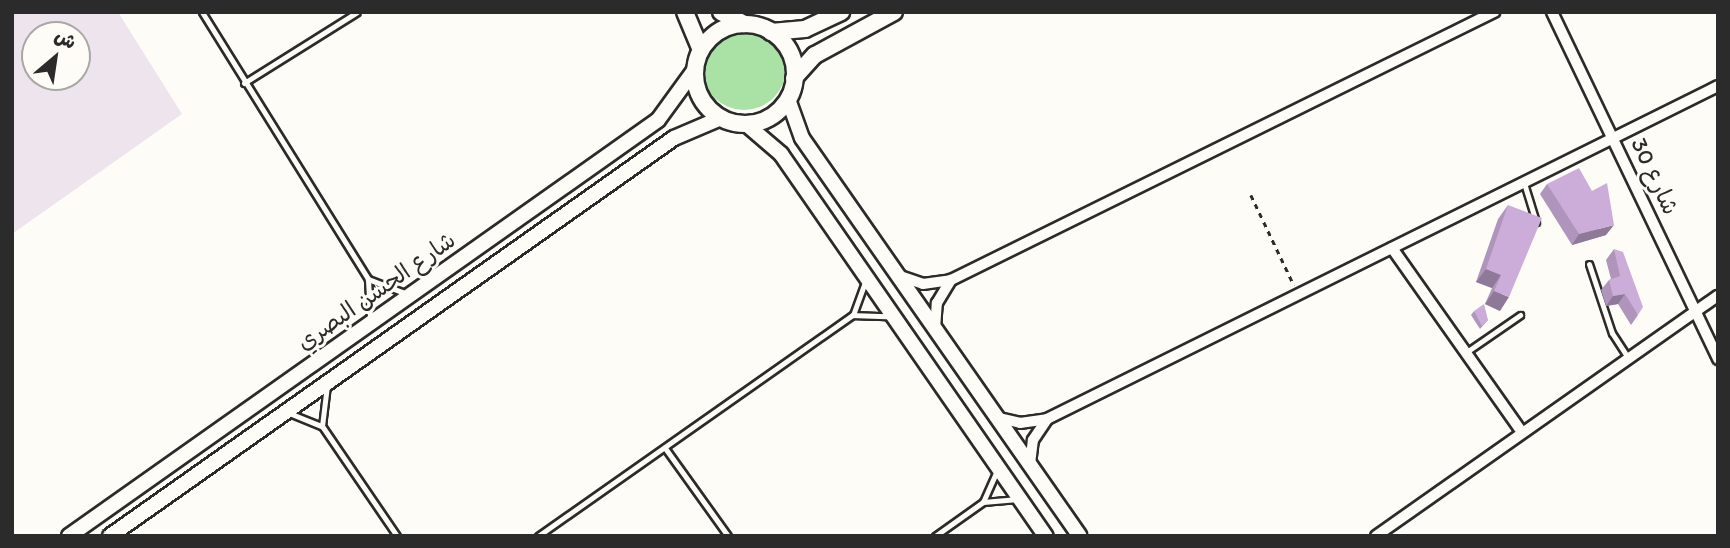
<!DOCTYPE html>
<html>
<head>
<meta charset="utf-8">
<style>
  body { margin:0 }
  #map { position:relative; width:1730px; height:548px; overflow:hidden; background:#fdfcf7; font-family:Itim,"Playpen Sans Arabic",sans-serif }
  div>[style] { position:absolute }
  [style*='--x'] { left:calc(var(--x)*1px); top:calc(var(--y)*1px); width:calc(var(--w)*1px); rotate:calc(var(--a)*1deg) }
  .built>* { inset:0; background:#eee4ee }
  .green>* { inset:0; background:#aae2a6 }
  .round { border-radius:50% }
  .path>* { height:2.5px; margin-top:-1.25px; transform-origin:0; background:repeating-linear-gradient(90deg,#2b2b2b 0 5px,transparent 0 10px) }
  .roads { filter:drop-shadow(2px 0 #2b2b2b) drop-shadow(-2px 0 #2b2b2b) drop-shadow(0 2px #2b2b2b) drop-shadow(0 -2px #2b2b2b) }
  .service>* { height:5px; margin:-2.5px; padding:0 2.5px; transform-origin:2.5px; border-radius:2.5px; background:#fdfcf7 }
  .minor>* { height:10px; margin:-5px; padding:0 5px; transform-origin:5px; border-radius:5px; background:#fdfcf7 }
  .tertiary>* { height:14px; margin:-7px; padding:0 7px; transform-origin:7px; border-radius:7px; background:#fdfcf7 }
  .secondary>* { height:16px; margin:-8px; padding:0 8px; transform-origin:8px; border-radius:8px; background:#fdfcf7 }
  .secondary>.ring { margin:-8px; padding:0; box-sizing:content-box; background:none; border:16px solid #fdfcf7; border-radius:50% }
  .wall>* { inset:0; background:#af95bb }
  .shaded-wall>* { inset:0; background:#8f7998 }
  .building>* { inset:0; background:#ccadd9 }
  span { translate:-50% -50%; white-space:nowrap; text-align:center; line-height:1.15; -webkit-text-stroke:6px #fdfcf7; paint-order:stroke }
  .street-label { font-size:23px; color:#2b2b2b }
  .frame { position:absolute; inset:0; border:14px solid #2b2b2b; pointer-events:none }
  .north { position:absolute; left:21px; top:21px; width:70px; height:70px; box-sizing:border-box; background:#fdfcf7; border:2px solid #a9a8a5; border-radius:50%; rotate:29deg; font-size:19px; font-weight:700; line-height:28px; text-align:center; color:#2b2b2b }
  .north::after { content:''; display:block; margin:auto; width:24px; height:32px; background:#2b2b2b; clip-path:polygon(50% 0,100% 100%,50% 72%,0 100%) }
</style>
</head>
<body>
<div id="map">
  <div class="built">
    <div style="clip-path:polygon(evenodd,12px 12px,118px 12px,182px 114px,12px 234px,12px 12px,35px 35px,77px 35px,77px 77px,35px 77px,35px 35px)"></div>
  </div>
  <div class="green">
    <div class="round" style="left:702px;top:26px;width:84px;height:84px"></div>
  </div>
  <div class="path">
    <div style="--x:1251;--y:195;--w:100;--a:64.5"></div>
  </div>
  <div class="roads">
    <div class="service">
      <div style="--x:202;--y:12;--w:314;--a:58.1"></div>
      <div style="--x:368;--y:279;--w:39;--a:87"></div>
      <div style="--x:244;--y:83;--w:133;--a:-32.1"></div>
      <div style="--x:1524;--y:183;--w:41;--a:72.9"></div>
      <div style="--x:1589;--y:264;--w:73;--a:71.6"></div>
      <div style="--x:1612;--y:333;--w:30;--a:57"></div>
      <div style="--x:368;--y:279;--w:42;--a:21"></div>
      <div style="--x:853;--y:315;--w:38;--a:2"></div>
      <div style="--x:1465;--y:353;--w:67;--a:-34.6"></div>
      <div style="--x:289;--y:413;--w:35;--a:22"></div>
      <div style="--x:322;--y:426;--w:133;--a:55.7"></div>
      <div style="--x:322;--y:426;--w:39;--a:-83"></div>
      <div style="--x:665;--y:448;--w:108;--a:54.4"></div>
      <div style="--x:983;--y:502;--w:35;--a:-66"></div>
      <div style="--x:538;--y:536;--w:385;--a:-35.1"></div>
      <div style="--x:853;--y:315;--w:35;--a:-70"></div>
      <div style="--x:935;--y:536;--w:59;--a:-35.3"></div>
      <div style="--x:983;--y:502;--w:32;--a:-5"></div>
    </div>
    <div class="minor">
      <div style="--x:1552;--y:12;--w:385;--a:64.4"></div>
      <div style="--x:1392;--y:248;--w:225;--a:54.8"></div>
      <div style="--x:900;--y:276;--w:24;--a:19"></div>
      <div style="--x:923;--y:284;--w:28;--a:-8"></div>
      <div style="--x:951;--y:280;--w:606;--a:-26.27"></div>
      <div style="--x:935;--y:329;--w:26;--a:-86"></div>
      <div style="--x:937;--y:303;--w:27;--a:-59"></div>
      <div style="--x:995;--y:417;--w:26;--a:13"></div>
      <div style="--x:1020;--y:423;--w:27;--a:-8"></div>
      <div style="--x:1047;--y:419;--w:749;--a:-26.39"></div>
      <div style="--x:1030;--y:464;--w:24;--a:-83"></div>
      <div style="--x:1033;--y:440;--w:25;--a:-56"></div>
      <div style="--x:1376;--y:536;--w:418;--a:-35.1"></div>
    </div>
    <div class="tertiary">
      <div style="--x:788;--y:99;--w:41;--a:70.3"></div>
      <div style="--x:802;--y:138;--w:485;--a:55.1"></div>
      <div style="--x:746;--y:124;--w:46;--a:40.6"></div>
      <div style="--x:781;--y:154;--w:465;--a:55.3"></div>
      <div style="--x:69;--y:536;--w:721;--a:-35.23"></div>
      <div style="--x:658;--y:120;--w:63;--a:-54"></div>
      <div style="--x:110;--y:536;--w:690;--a:-35.21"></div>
      <div style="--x:674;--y:138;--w:51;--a:-23.1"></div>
    </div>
    <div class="secondary">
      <div style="--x:685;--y:12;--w:41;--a:67.2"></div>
      <div style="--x:721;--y:12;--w:27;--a:27"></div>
      <div class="ring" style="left:695px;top:24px;width:84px;height:84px"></div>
      <div style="--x:771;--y:32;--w:34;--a:-5"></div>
      <div style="--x:805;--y:29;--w:40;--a:-25"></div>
      <div style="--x:794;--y:78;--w:31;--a:-48"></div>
      <div style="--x:815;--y:55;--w:90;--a:-28.6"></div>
    </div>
  </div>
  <div class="wall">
    <div style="clip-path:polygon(1547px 184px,1606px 235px,1572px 245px,1540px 194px)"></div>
    <div style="clip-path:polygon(1508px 205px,1500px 311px,1485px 304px,1492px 288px,1476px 282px,1498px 219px)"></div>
    <div style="clip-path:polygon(1614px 249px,1638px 315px,1631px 325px,1618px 304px,1606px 306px,1601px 290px,1609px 280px,1611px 279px,1606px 260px)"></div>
    <div style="clip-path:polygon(1474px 311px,1488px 320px,1480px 329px,1471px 315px)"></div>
  </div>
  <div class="shaded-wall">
    <div style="clip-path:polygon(1614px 225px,1606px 235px,1572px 245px,1579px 234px)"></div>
    <div style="clip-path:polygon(1486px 269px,1501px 275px,1492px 288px,1476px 282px)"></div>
    <div style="clip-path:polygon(1494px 291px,1509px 297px,1500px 311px,1485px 304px)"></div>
    <div style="clip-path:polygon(1625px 294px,1618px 304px,1606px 306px,1613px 296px)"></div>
  </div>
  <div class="building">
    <div style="clip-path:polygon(1579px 168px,1592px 191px,1607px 183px,1614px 225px,1579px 234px,1547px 184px)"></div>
    <div style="clip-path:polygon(1508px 205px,1542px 218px,1509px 297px,1494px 291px,1501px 275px,1486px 269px)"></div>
    <div style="clip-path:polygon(1614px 249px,1623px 252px,1643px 307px,1638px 315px,1625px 294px,1613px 296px,1609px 280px,1620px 276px)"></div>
    <div style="clip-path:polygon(1484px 304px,1488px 320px,1482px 326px,1474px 311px)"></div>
  </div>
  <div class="street-label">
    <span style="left:1655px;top:176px;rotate:65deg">شارع 30</span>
    <span style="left:376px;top:291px;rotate:-35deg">شارع الحسن البصري</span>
  </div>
  <div class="frame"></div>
  <div class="north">ش</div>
</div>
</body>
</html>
